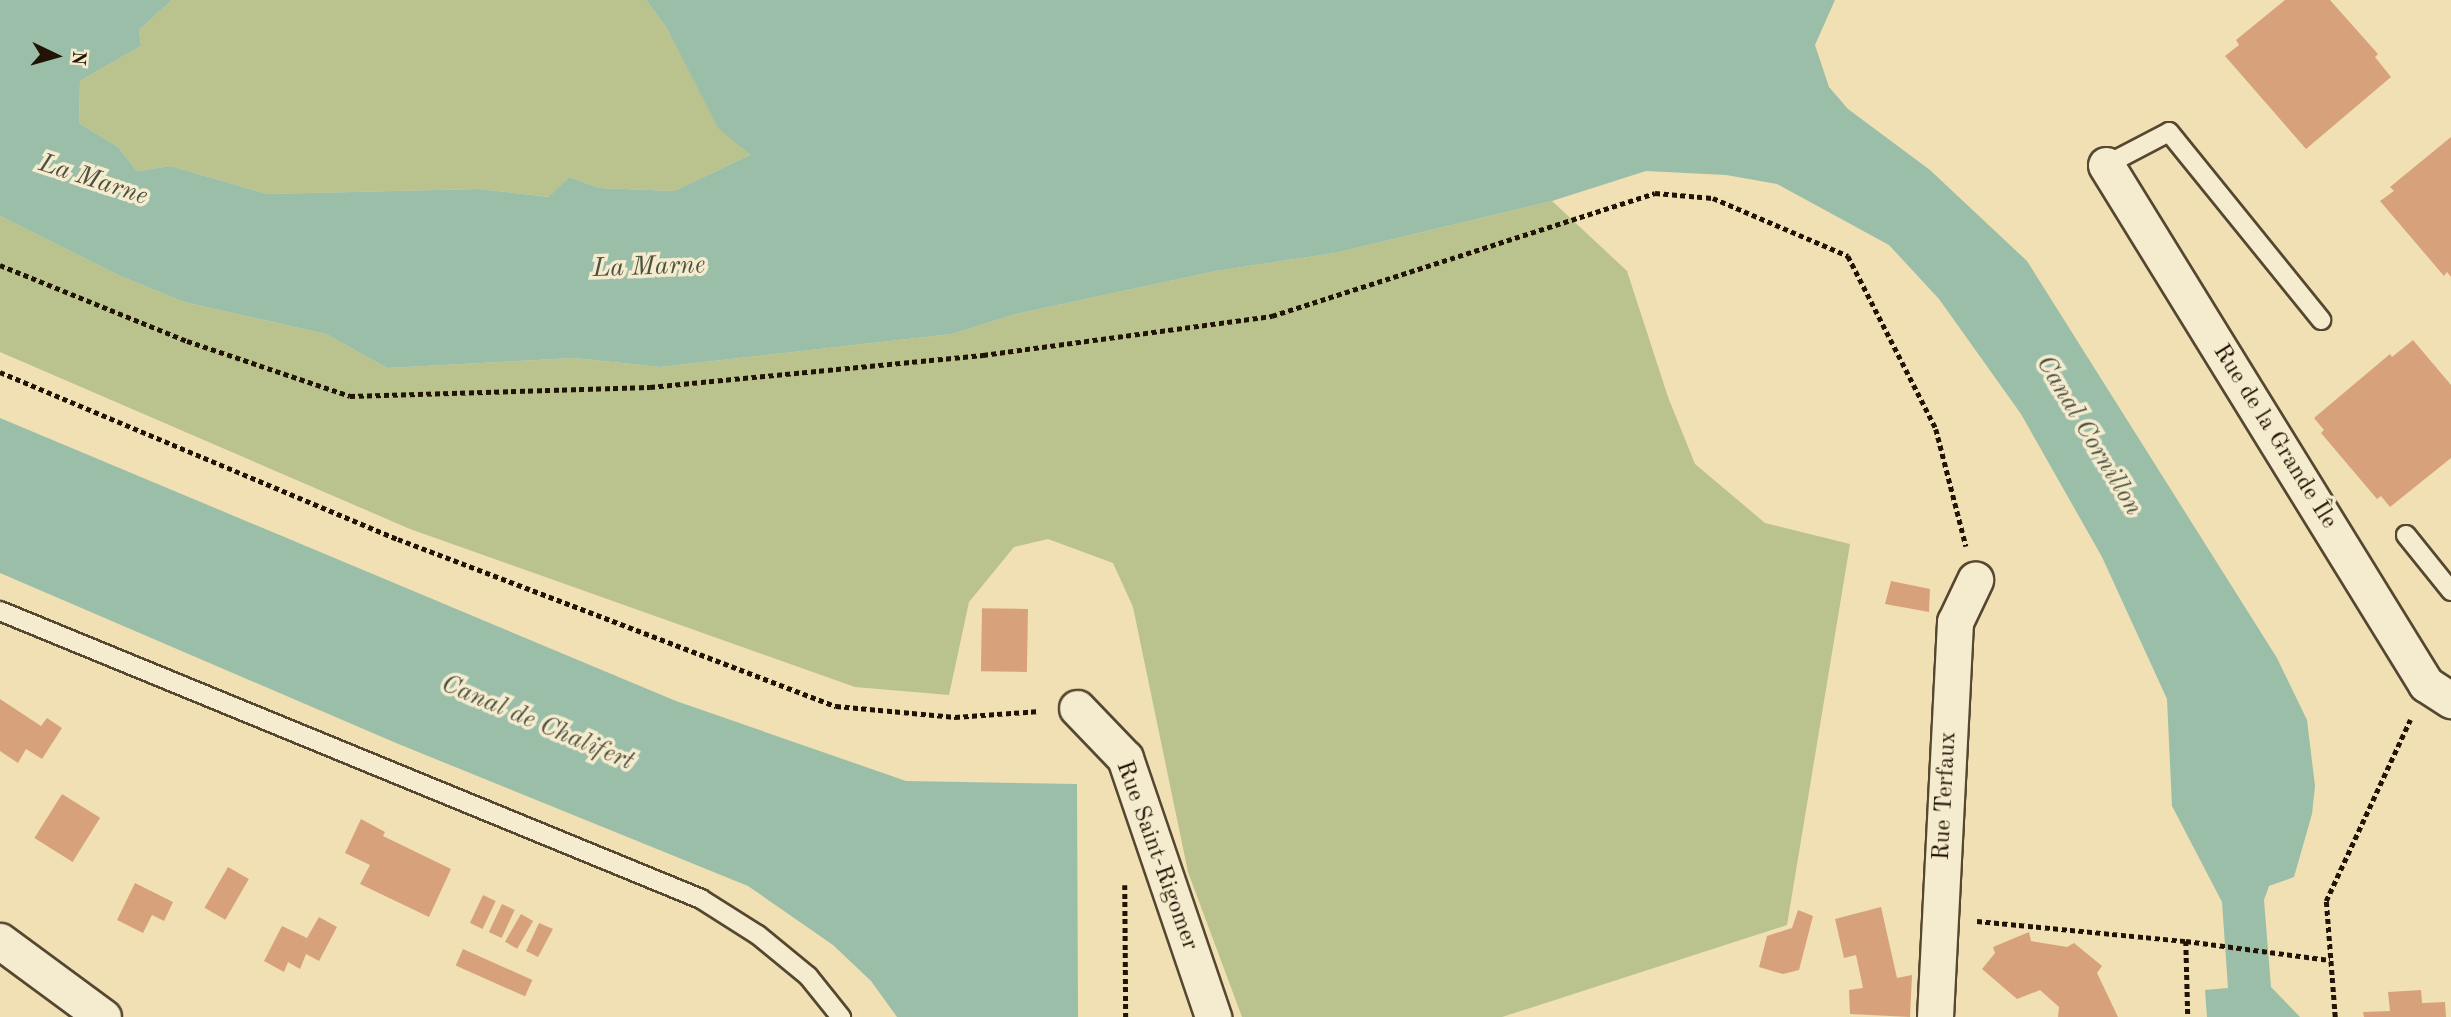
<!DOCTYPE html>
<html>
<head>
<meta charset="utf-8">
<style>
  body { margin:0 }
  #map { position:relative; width:2451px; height:1017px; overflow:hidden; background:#f0e0b4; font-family:"Old Standard TT",serif }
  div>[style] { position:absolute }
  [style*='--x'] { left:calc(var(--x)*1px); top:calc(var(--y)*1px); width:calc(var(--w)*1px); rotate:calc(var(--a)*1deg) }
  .green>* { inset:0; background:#bac28d }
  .water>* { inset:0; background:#9bbea9 }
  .building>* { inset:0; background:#d7a27b; transform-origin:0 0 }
  .path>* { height:4.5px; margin-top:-2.25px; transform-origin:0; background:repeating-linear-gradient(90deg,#211404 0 5px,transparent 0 8.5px) }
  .roads { filter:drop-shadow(2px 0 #554730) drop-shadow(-2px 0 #554730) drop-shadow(0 2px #554730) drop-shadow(0 -2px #554730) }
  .lane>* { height:18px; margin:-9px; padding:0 9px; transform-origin:9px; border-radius:9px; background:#f5ebce }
  .street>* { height:35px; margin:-17.5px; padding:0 17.5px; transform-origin:17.5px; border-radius:17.5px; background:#f5ebce }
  span { translate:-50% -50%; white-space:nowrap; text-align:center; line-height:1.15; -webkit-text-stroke:7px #f5ebce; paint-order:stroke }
  .street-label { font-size:24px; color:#211404 }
  .water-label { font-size:26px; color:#4c503e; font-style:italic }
  .north { position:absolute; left:21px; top:21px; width:70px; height:70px; -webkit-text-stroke:5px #f5ebce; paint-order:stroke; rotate:95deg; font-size:19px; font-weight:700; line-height:28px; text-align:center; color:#211404 }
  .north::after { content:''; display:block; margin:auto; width:24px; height:32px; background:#211404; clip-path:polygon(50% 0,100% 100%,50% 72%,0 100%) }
</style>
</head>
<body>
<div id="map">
  <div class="green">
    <div style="clip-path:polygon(172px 0,646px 0,666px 27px,718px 127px,750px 155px,674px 191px,600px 188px,569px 177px,550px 197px,479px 189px,267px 194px,171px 166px,137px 171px,118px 147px,79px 123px,80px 81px,141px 46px,139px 30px)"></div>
    <div style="clip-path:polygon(1552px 201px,1627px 271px,1668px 397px,1695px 464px,1765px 523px,1850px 544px,1787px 925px,1502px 1017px,1242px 1017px,1188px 872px,1133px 607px,1113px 563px,1048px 539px,1014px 547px,969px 602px,949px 695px,855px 687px,410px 529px,0 352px,0 216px,118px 275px,184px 302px,326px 334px,387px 368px,574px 358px,660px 367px,952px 334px,1016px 314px,1216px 271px,1335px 253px)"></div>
  </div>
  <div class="water">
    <div style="clip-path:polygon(0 0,172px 0,139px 30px,141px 46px,80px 81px,79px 123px,118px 147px,137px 171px,171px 166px,267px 194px,479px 189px,549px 197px,569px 177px,600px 188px,674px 191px,750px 155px,718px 128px,666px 27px,646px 0,1835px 0,1815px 45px,1829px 87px,1848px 109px,1930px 170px,2027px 261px,2277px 658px,2307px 720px,2315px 786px,2312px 814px,2294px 877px,2269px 886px,2264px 900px,2271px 987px,2300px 1017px,2207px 1017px,2205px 990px,2228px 988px,2222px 902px,2172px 806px,2167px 699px,2102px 557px,2021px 414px,1939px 299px,1889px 245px,1777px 184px,1726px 175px,1646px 171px,1552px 201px,1335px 253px,1216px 271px,1016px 314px,952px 334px,660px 367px,574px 358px,387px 368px,326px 334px,184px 302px,118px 275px,0 216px)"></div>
    <div style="clip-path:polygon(0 418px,676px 701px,906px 781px,1077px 784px,1078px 1017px,897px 1017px,871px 981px,833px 945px,748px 886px,396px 743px,0 573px)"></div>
  </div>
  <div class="building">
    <div style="clip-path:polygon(2285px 0,2330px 0,2378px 54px,2375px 57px,2391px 77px,2306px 149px,2225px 56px,2239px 45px,2236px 40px)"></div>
    <div style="clip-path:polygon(2451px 137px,2451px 277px,2447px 272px,2444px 276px,2380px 201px,2394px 191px,2390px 187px)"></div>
    <div style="clip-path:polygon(2413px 340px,2451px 385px,2451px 458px,2390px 507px,2381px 496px,2377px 499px,2321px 433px,2324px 430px,2314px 418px,2390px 354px,2392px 357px)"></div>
    <div style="clip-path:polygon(1891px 581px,1930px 589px,1929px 612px,1885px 604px)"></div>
    <div style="left:1028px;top:609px;width:63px;height:46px;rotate:91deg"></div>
    <div style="clip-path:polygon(0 699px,41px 726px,47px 718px,62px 728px,42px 759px,26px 749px,18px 763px,0 751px)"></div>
    <div style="left:62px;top:794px;width:45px;height:52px;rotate:32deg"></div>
    <div style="clip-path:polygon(361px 819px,385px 832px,383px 836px,451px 869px,429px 917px,360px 884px,370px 865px,345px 853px)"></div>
    <div style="left:228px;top:867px;width:24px;height:47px;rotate:30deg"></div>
    <div style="clip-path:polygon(135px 883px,173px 902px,164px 921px,152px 915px,143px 933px,117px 920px)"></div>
    <div style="left:483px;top:895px;width:14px;height:31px;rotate:25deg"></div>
    <div style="left:502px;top:904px;width:14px;height:31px;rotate:25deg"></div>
    <div style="clip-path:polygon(1881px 907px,1897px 978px,1912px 975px,1910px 1017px,1850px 1014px,1849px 990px,1863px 988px,1856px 955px,1844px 958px,1835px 919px)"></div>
    <div style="clip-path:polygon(1798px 910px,1813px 916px,1799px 970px,1783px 974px,1759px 967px,1767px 936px,1792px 928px)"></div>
    <div style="left:521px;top:914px;width:14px;height:32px;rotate:30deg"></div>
    <div style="clip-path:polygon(319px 917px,337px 927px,319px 961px,306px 954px,300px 969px,288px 962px,284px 972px,264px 961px,282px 926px,307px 938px)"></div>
    <div style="clip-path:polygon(539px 923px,553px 929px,538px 957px,526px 951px)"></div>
    <div style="clip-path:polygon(2029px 932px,2031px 941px,2067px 947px,2074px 943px,2102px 966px,2097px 973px,2118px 1017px,2058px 1017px,2059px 1007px,2040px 990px,2017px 999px,1982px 969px,1995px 953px,1993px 947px)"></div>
    <div style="left:463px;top:949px;width:76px;height:18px;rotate:24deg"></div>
    <div style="clip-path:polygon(2421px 990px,2422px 1003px,2445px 1002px,2446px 1017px,2364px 1017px,2363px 1012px,2390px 1011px,2388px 992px)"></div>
  </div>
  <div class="path">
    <div style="--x:0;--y:265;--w:202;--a:22.1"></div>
    <div style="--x:187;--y:341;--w:172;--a:18.6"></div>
    <div style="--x:350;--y:396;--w:300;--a:-1.7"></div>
    <div style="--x:650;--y:387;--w:335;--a:-5.5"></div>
    <div style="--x:983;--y:355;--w:292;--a:-7.7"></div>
    <div style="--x:1272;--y:316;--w:402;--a:-17.8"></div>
    <div style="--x:1655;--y:193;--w:58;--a:4.9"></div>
    <div style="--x:1713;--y:198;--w:147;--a:23.2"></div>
    <div style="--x:1848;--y:256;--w:194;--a:63"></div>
    <div style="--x:1936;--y:429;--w:121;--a:75.6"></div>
    <div style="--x:0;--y:372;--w:432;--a:22.8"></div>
    <div style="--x:398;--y:539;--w:469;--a:20.9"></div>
    <div style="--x:836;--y:706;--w:120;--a:5.3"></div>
    <div style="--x:955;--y:717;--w:85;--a:-4"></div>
    <div style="--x:1125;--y:885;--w:132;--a:89.6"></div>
    <div style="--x:1977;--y:921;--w:210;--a:5.5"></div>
    <div style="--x:2186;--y:941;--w:76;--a:88.5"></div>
    <div style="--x:2186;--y:941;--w:145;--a:7.5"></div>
    <div style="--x:2335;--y:1017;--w:116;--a:-94.4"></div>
    <div style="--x:2326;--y:901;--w:200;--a:-65.1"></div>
  </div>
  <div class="roads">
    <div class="lane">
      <div style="--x:2106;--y:165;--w:71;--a:-27.6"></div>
      <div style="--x:2169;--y:132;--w:242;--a:51"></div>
      <div style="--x:2406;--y:535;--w:72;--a:51.2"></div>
      <div style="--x:0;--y:611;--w:758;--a:22.33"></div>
      <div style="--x:701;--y:899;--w:67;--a:32.3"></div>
      <div style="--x:758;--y:935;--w:65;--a:39.4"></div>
      <div style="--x:808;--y:976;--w:53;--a:51.2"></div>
    </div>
    <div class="street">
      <div style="--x:2106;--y:165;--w:610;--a:58.34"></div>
      <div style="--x:2426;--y:684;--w:30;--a:33"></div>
      <div style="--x:1077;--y:708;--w:69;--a:46.2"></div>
      <div style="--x:1125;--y:758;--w:274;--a:71.2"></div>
      <div style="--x:0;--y:941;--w:128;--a:36.4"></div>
      <div style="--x:1935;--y:1017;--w:396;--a:-87.1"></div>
      <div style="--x:1955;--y:622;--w:47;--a:-64.5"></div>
    </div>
  </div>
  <div class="street-label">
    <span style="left:2274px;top:437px;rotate:58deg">Rue de la Grande Île</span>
    <span style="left:1946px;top:796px;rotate:-87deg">Rue Terfaux</span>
    <span style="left:1156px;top:856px;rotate:70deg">Rue Saint-Rigomer</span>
  </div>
  <div class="water-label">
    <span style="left:93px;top:181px;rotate:18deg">La Marne</span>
    <span style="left:649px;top:268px;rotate:-2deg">La Marne</span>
    <span style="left:2088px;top:436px;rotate:59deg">Canal Cornillon</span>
    <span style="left:537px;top:724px;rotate:23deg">Canal de Chalifert</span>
  </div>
  <div class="north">N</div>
</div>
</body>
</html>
